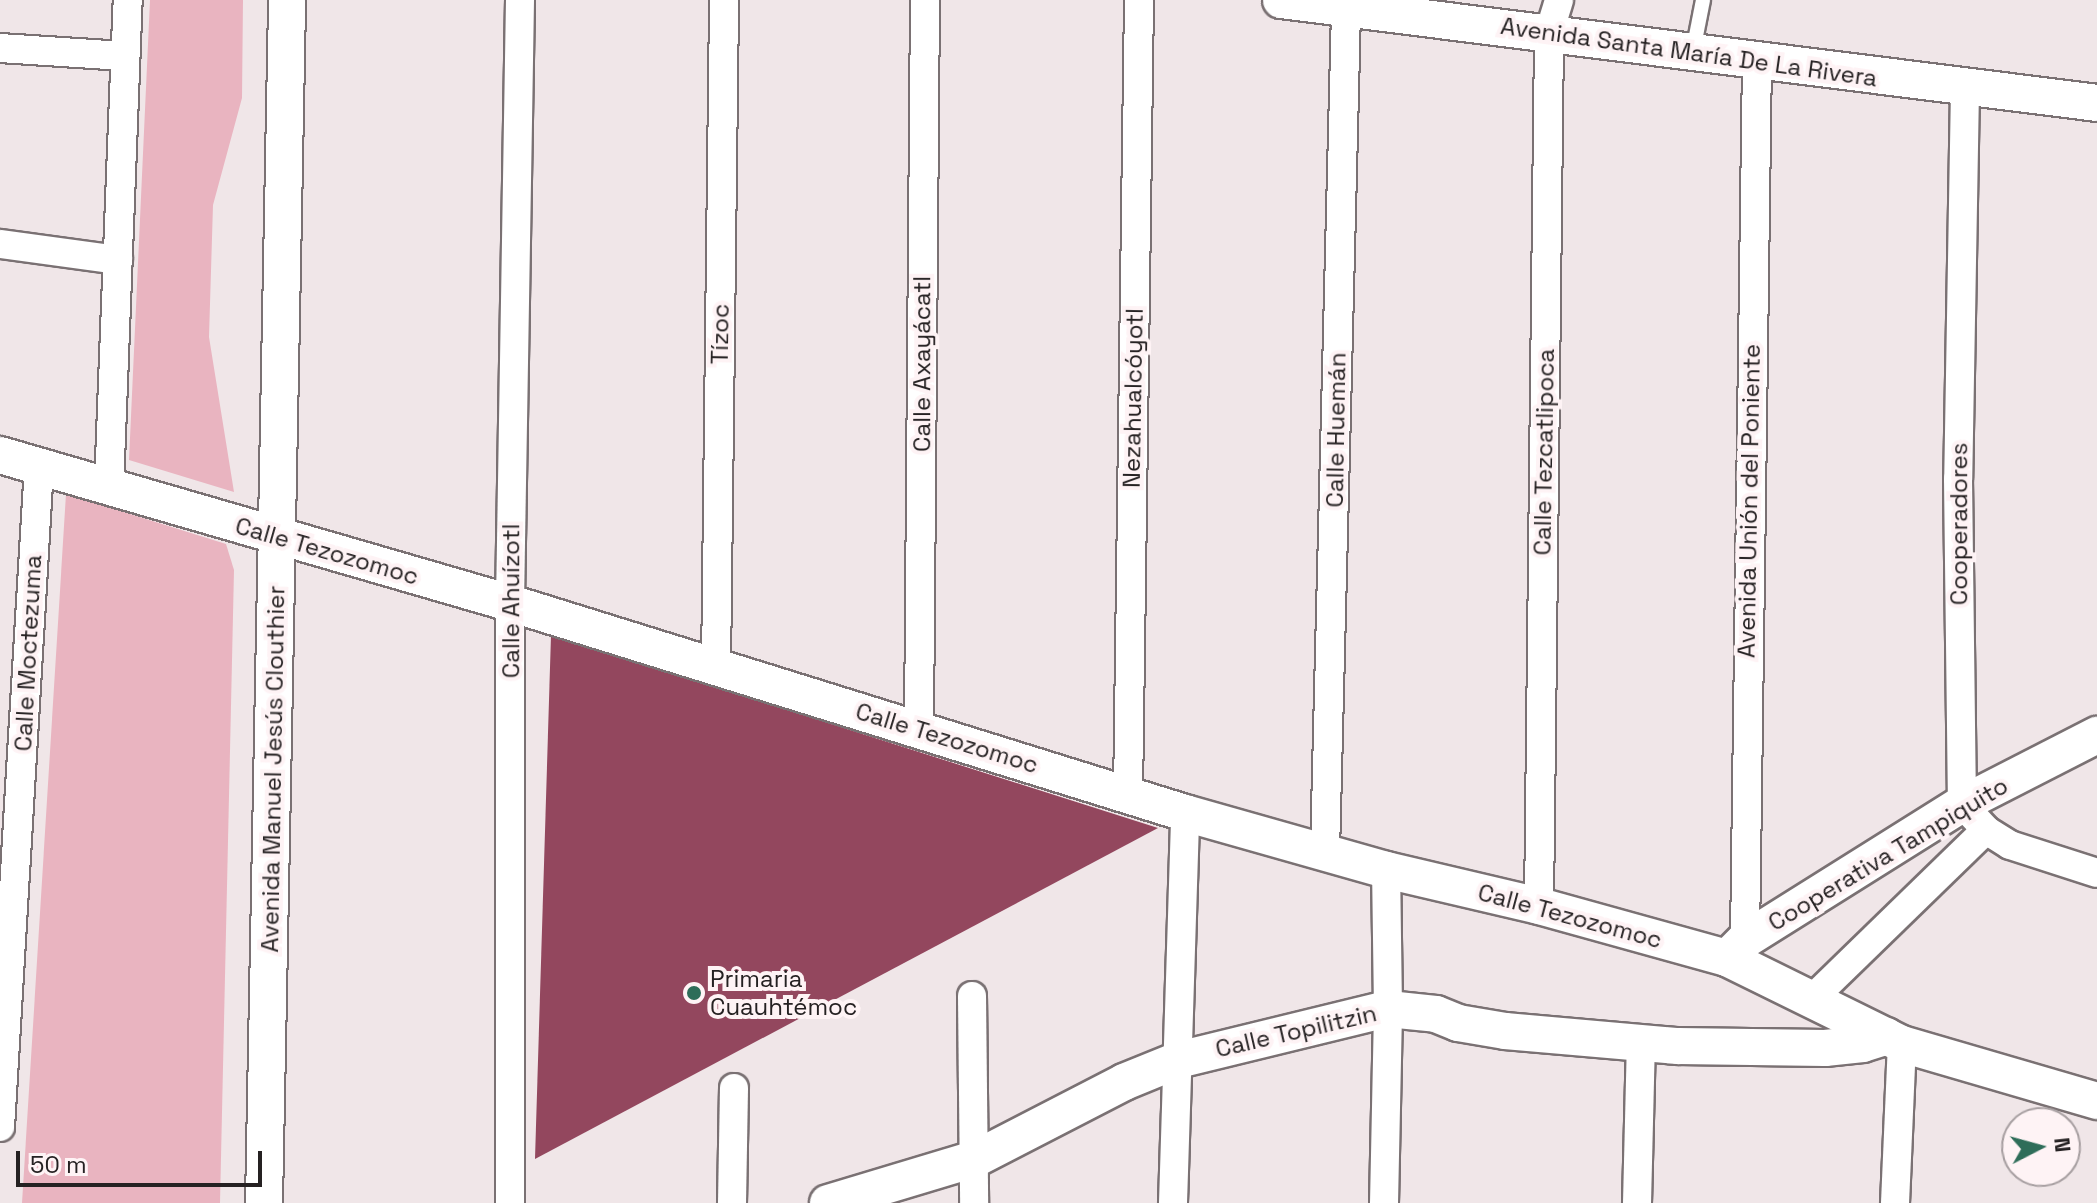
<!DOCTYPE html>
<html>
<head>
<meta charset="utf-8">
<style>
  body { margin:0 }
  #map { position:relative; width:2097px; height:1203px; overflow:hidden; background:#f0e6e8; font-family:"Space Grotesk",sans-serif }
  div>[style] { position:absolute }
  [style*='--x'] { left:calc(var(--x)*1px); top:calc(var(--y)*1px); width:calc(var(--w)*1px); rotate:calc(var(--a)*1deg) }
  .green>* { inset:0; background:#e9b4c0 }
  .building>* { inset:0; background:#93475e }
  .roads { filter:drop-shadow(2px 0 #7a7173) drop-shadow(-2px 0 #7a7173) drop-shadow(0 2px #7a7173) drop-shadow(0 -2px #7a7173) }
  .service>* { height:14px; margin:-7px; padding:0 7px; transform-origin:7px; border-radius:7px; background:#fff }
  .minor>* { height:28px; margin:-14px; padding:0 14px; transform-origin:14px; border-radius:14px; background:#fff }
  .tertiary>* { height:36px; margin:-18px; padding:0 18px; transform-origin:18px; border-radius:18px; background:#fff }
  .dots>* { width:22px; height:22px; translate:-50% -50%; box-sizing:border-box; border:4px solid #fef3f5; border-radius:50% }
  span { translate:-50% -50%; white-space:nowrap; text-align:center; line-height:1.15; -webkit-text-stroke:8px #fef3f5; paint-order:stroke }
  .street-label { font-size:24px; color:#252122 }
  .poi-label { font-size:24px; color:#252122 }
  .left { translate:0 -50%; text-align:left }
  .north { position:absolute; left:2001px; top:1107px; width:80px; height:80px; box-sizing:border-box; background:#fef3f5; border:2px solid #a79fa1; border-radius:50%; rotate:84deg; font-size:22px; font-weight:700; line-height:32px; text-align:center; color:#252122 }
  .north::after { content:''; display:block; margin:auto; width:28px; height:36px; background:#2e6d59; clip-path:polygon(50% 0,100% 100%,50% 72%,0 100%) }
  .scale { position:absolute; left:16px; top:1151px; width:246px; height:36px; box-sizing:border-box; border:4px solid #252122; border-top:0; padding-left:10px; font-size:24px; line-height:28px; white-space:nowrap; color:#252122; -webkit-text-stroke:6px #fef3f5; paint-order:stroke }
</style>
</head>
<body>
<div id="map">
  <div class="green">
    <div style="clip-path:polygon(150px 0,243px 0,242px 98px,213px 205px,209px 337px,234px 492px,129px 460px)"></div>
    <div style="clip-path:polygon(66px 494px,226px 544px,234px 570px,220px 1203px,22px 1203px)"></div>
  </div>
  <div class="building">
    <div style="clip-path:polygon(551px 635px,1158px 828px,535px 1159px)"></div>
  </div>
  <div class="roads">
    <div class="service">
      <div style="--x:1693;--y:51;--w:52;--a:-78.9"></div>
    </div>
    <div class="minor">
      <div style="--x:0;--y:48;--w:125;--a:3.7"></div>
      <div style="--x:1965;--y:89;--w:390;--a:91"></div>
      <div style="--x:1958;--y:479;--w:325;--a:89.3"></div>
      <div style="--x:1962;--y:804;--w:35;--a:47"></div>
      <div style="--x:1986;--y:830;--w:28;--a:32"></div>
      <div style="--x:2010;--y:845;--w:91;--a:17.8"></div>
      <div style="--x:0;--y:244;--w:119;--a:7.7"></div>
      <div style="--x:109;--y:487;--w:487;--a:-87.8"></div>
      <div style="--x:716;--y:668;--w:668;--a:-89.31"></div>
      <div style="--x:919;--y:728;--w:728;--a:-89.53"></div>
      <div style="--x:1128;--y:796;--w:796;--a:-89.21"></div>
      <div style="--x:1325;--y:852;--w:844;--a:-88.57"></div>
      <div style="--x:1539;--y:906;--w:873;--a:-89.34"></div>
      <div style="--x:1549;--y:33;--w:34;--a:-73"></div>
      <div style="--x:1745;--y:940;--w:879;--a:-89.22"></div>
      <div style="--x:972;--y:996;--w:207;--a:89.4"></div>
      <div style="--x:1813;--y:998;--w:241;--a:-44.2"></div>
      <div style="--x:0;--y:1127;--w:661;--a:-86.62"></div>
      <div style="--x:510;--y:1203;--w:600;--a:-90"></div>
      <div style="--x:510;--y:603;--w:603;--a:-89.05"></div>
      <div style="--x:732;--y:1203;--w:115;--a:-89"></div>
      <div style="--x:1173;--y:1203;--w:390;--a:-88.2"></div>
      <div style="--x:1384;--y:1203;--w:194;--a:-88.8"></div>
      <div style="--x:1388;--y:1009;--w:139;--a:-90.8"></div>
      <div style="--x:1637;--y:1203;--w:162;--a:-88.6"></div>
      <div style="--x:1895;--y:1203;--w:159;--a:-87.5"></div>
    </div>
    <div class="tertiary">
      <div style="--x:1281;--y:0;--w:822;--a:7.19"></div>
      <div style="--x:0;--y:455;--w:531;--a:16.18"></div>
      <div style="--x:510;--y:603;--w:707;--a:17.28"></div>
      <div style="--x:1185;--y:813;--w:209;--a:15.8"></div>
      <div style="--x:1386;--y:870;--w:157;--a:13.2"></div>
      <div style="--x:1539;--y:906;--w:195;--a:15.5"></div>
      <div style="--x:1727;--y:958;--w:195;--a:26.2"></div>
      <div style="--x:1902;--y:1044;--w:203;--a:16.3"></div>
      <div style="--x:1727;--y:958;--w:25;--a:-45"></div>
      <div style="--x:1745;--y:940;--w:256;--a:-32.1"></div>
      <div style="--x:1962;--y:804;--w:152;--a:-27.1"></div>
      <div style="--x:264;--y:1203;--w:1203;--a:-88.9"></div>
      <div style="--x:828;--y:1203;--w:153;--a:-16.7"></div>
      <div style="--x:975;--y:1159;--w:168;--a:-27.3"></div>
      <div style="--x:1124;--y:1082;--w:58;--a:-22.2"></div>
      <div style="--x:1178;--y:1060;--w:216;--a:-13.7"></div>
      <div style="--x:1388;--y:1009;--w:48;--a:5.9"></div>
      <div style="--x:1436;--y:1014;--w:24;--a:22"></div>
      <div style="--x:1458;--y:1023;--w:48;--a:9.7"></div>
      <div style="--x:1505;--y:1031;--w:174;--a:5"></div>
      <div style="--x:1678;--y:1046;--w:147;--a:0.8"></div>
      <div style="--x:1825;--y:1048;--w:38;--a:-6"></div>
      <div style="--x:1863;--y:1044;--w:25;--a:-18"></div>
    </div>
  </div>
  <div class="dots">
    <div style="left:694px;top:993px;background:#2e6d59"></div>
  </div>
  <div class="street-label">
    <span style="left:1689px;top:52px;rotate:8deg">Avenida Santa María De La Rivera</span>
    <span style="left:720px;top:334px;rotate:-89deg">Tízoc</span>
    <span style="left:922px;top:364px;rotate:-90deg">Calle Axayácatl</span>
    <span style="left:1133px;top:398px;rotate:-89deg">Nezahualcóyotl</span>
    <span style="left:1336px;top:430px;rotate:-89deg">Calle Huemán</span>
    <span style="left:1544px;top:452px;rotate:-89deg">Calle Tezcatlipoca</span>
    <span style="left:1749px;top:501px;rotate:-89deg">Avenida Unión del Poniente</span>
    <span style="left:1959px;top:524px;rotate:-90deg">Cooperadores</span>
    <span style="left:327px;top:551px;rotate:16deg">Calle Tezozomoc</span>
    <span style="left:511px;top:601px;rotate:-90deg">Calle Ahuízotl</span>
    <span style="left:28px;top:653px;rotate:-87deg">Calle Moctezuma</span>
    <span style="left:947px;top:738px;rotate:17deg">Calle Tezozomoc</span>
    <span style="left:273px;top:769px;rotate:-89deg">Avenida Manuel Jesús Clouthier</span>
    <span style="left:1888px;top:854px;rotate:-31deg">Cooperativa Tampiquito</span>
    <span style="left:1570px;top:916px;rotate:15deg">Calle Tezozomoc</span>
    <span style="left:1296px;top:1031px;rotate:-13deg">Calle Topilitzin</span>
  </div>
  <div class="poi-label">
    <span class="left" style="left:710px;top:993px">Primaria<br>Cuauhtémoc</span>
  </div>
  <div class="north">N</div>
  <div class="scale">50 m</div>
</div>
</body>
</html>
